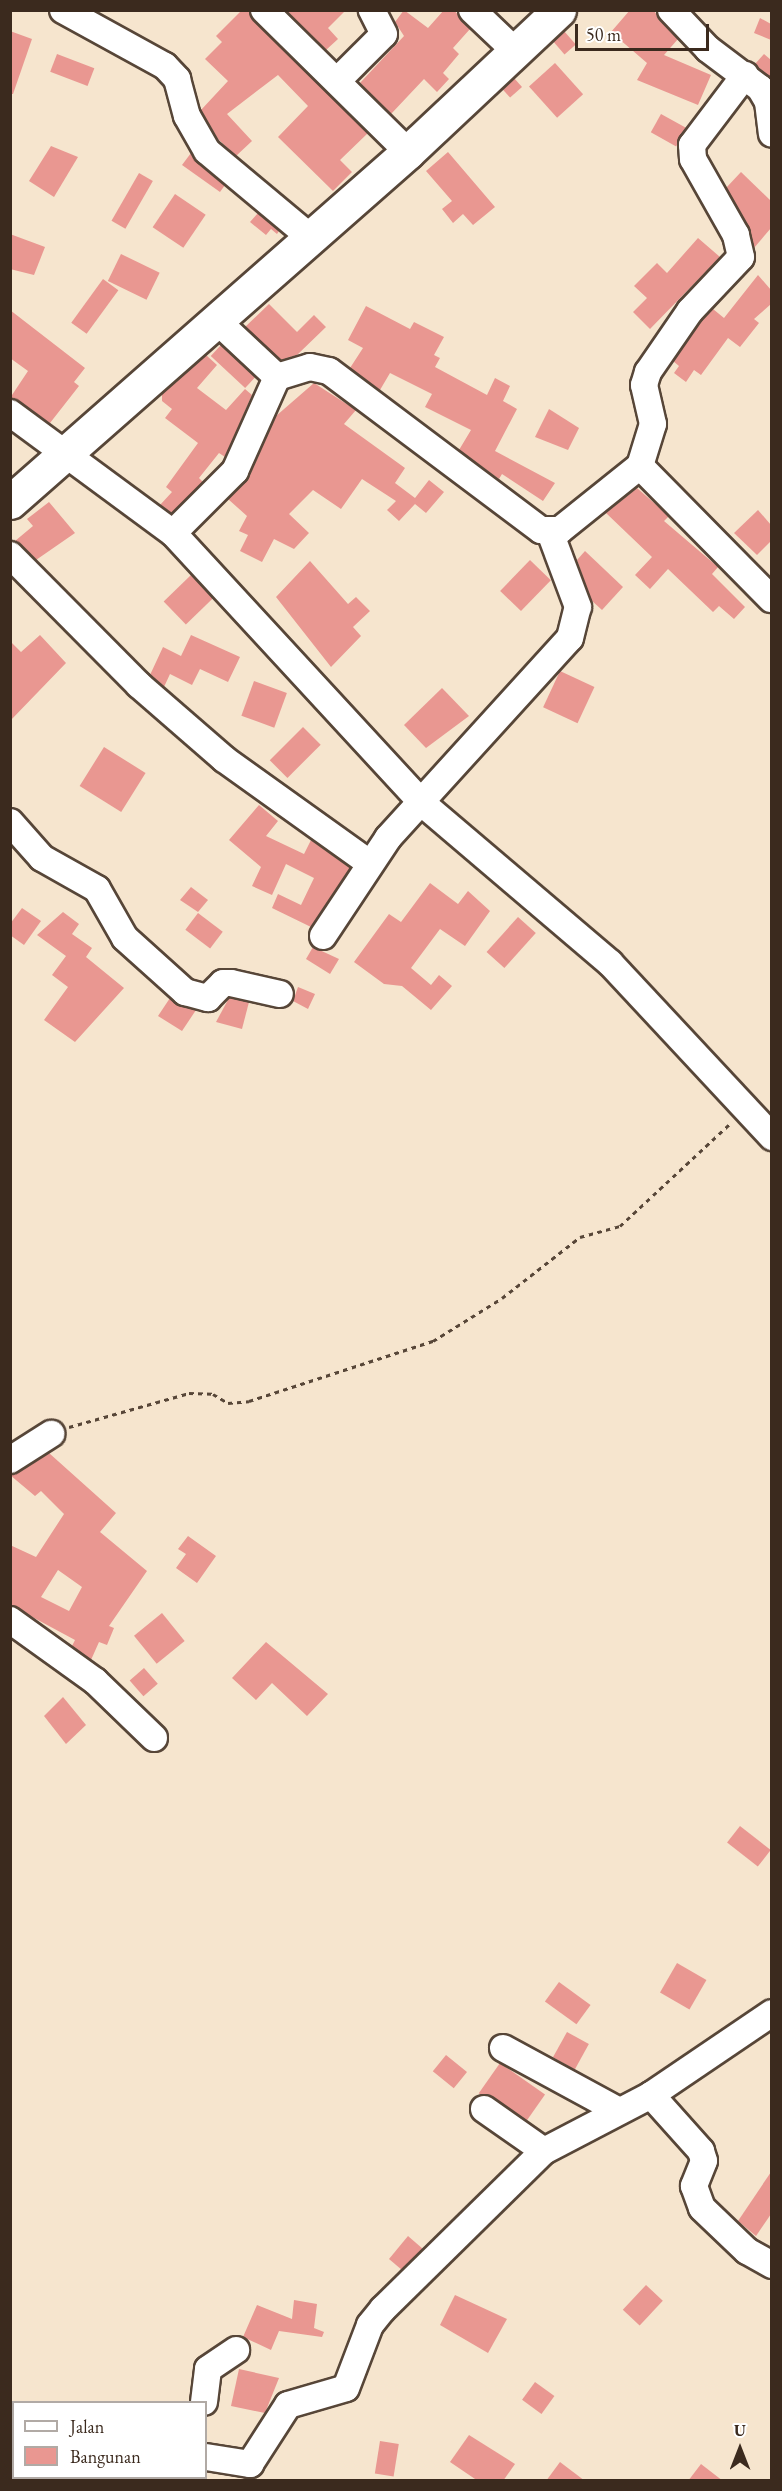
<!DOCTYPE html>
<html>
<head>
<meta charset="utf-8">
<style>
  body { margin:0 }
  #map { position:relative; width:782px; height:2491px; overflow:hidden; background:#f6e5ce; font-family:"EB Garamond",serif }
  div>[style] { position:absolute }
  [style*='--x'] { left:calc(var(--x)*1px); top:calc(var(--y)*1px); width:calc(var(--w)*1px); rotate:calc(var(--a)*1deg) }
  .building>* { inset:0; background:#e99791; transform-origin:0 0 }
  .path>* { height:3px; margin-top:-1.5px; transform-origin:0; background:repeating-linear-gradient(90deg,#574638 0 4.5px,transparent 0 9px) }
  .roads { filter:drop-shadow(2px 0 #574638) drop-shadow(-2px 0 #574638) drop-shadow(0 2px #574638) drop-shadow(0 -2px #574638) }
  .minor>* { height:26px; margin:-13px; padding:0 13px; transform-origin:13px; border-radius:13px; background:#fff }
  .highway>* { height:33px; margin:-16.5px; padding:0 16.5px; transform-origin:16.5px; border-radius:16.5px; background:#fff }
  span { translate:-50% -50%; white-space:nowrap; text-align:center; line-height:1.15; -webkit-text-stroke:4.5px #fff; paint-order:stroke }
  .frame { position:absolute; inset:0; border:12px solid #3b2a1e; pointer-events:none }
  .legend { position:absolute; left:12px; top:2401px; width:195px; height:78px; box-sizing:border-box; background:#fff; border:2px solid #b1aaa5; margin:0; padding:8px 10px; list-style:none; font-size:18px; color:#3b2a1e }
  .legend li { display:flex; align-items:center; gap:12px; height:30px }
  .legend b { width:30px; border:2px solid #b1aaa5 }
  .north { position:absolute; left:710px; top:2419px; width:60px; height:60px; -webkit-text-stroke:4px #fff; paint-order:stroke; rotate:0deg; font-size:16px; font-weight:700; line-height:24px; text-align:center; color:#3b2a1e }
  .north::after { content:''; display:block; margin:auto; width:21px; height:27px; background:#3b2a1e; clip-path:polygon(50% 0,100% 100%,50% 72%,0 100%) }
  .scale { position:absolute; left:575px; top:24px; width:134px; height:27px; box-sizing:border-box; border:3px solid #3b2a1e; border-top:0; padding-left:8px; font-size:18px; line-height:21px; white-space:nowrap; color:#3b2a1e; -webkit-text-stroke:4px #fff; paint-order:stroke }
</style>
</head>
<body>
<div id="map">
  <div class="building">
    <div style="clip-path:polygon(242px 10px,249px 10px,368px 133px,340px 160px,352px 172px,333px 191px,278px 137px,308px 106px,278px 75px,227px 114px,252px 141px,236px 156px,218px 139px,201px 110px,228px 81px,205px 59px,222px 42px,216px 36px)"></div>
    <div style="clip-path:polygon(286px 10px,346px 10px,328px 28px,338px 39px,326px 50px)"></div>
    <div style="clip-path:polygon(404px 10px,428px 28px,444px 10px,454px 10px,470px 29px,453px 48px,459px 54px,443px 73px,449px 79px,437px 92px,424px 79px,391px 114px,360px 83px,404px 36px,395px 22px)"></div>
    <div style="clip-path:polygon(630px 10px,653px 10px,678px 39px,664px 55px,711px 75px,698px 105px,637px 80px,647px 63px,611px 32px)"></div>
    <div style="clip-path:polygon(760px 18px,771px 24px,771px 40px,754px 33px)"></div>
    <div style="clip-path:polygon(10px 31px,32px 39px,13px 94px,10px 94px)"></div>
    <div style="left:564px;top:31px;width:18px;height:15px;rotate:49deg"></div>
    <div style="left:57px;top:54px;width:40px;height:19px;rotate:21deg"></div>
    <div style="clip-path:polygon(764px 54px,771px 60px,771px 79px,755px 64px)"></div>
    <div style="left:555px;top:63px;width:42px;height:35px;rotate:48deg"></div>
    <div style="left:514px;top:78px;width:12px;height:16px;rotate:48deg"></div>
    <div style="left:661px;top:114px;width:29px;height:21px;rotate:29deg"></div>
    <div style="clip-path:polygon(51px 146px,78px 157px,54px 197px,29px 181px)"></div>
    <div style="clip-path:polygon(448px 152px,495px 207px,473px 225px,463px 214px,453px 223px,442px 209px,452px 201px,426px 171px)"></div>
    <div style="clip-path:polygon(191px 153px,225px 185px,220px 192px,182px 165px)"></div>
    <div style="clip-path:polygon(741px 172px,771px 201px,771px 228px,754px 248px,726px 188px)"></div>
    <div style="left:139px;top:173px;width:16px;height:55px;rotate:30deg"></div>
    <div style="left:175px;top:194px;width:37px;height:40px;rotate:34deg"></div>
    <div style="clip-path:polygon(258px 213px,279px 231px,277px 234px,271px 229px,266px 235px,250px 222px)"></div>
    <div style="clip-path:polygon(10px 234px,45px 247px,34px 275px,10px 269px)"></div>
    <div style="clip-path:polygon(698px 238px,720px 257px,650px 329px,633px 312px,647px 298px,634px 286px,657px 263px,667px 273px)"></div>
    <div style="left:121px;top:254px;width:43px;height:30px;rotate:26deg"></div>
    <div style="clip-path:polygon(758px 275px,771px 290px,771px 304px,754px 319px,759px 323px,740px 347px,728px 338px,701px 375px,694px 370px,686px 382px,674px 373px,679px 366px,673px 361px,702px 320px,713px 309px,724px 318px)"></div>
    <div style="left:103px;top:279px;width:19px;height:54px;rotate:36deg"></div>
    <div style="clip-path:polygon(269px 304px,297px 332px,314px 315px,326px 327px,297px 355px,281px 360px,245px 327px)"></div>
    <div style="clip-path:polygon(366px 306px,410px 329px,414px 322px,444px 337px,434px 355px,440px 358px,435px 367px,487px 395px,495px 378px,510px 386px,503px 401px,517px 409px,495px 451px,555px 483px,543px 501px,502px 474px,499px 479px,459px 450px,471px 430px,425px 407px,432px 394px,390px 373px,380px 390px,350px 368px,363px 348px,348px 340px)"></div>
    <div style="clip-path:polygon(10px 310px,85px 368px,74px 382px,79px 386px,50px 423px,10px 398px,28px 371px,10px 358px)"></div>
    <div style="left:221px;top:345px;width:47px;height:15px;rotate:43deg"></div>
    <div style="clip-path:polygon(206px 355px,217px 365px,197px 388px,226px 410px,245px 389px,252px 395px,225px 457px,219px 453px,199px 478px,203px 482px,172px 513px,160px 505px,172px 492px,166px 487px,198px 443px,165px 418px,172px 409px,162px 401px,162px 393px)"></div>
    <div style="clip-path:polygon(314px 383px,356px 410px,344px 424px,405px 468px,395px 483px,415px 498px,429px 480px,444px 492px,426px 513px,415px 504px,399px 521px,387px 510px,396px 501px,362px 479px,341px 509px,313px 490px,289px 514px,309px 533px,294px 549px,274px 539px,262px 562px,240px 551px,248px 535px,239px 531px,247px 516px,228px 499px,249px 477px,276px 416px)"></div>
    <div style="clip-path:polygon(549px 409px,579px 428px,568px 450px,535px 437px)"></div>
    <div style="clip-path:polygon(637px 488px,669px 516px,664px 521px,718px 567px,712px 574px,745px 607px,734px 619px,719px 606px,713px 612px,668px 569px,650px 589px,635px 575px,652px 557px,606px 513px)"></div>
    <div style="clip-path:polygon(49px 502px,75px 533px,36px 560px,15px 541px,33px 526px,27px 519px)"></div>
    <div style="clip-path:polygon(758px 510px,771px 525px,771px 541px,757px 555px,734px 533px)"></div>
    <div style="clip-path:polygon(585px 551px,623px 587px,602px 610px,591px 600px,577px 560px)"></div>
    <div style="left:530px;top:560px;width:29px;height:43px;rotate:44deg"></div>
    <div style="clip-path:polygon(310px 561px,348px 604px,356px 597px,370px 611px,353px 627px,361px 636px,331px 667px,276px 597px)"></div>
    <div style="left:191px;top:575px;width:32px;height:38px;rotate:46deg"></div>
    <div style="clip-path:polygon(40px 635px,66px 663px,10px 721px,10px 641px,21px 652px)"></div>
    <div style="clip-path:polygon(191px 635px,240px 657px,228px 682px,200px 669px,192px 685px,170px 674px,164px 687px,150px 675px,163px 647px,181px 656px)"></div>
    <div style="left:560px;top:671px;width:38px;height:40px;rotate:25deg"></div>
    <div style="left:254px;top:681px;width:35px;height:37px;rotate:20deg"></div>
    <div style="clip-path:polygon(442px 688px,469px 716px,426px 748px,404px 725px)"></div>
    <div style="left:303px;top:727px;width:25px;height:47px;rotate:45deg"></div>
    <div style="left:104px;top:747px;width:49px;height:46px;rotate:32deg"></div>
    <div style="clip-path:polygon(259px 805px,278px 821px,266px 836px,304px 854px,311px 840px,350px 868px,311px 927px,272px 908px,278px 894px,301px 905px,314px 878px,286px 864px,272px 895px,252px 886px,261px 867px,229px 840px)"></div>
    <div style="clip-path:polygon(430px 883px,458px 904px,468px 891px,490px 911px,465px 946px,440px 929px,411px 968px,431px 985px,439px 975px,452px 986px,431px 1010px,402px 986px,384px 984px,354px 962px,389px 914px,401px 922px)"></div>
    <div style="clip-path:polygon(191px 887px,208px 900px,198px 912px,180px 900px)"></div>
    <div style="clip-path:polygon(22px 908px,41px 921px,24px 945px,10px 935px,10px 924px)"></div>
    <div style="clip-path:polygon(63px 912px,79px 924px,72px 934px,92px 948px,86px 957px,124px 988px,75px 1042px,44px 1020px,68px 987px,52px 975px,66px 956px,37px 935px)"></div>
    <div style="left:198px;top:913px;width:31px;height:21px;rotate:37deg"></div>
    <div style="left:518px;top:917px;width:24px;height:47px;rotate:42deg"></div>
    <div style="clip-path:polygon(313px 947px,339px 959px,330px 974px,306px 959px)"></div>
    <div style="clip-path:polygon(298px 987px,315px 994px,308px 1009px,293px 1001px)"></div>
    <div style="clip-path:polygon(170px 998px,196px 1010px,182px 1031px,158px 1016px)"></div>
    <div style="clip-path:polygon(229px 998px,249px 1002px,242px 1029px,216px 1022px)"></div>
    <div style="clip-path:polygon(evenodd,49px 1453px,116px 1513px,100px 1532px,147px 1571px,109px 1626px,114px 1628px,107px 1645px,99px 1642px,91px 1660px,72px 1646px,75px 1640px,10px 1605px,10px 1545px,36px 1557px,64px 1514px,41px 1491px,35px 1496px,10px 1475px,49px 1453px,58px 1570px,82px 1587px,69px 1611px,41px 1597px,58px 1570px)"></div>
    <div style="clip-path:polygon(188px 1536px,216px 1556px,197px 1583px,176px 1568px,186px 1554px,178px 1549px)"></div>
    <div style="left:162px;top:1613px;width:36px;height:36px;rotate:51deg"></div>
    <div style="clip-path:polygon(266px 1642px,328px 1694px,307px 1716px,272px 1683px,256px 1700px,232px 1678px)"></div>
    <div style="left:144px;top:1668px;width:21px;height:19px;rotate:49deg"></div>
    <div style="clip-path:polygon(63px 1697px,86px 1725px,66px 1744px,44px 1716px)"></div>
    <div style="left:740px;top:1826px;width:39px;height:21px;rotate:38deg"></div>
    <div style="left:677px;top:1963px;width:34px;height:34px;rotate:30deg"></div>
    <div style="left:559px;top:1982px;width:39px;height:24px;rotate:36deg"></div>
    <div style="left:567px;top:2032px;width:25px;height:29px;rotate:29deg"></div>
    <div style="left:446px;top:2055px;width:27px;height:21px;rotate:39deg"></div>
    <div style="left:500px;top:2063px;width:55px;height:37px;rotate:35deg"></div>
    <div style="clip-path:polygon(771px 2172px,771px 2214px,756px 2236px,738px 2221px)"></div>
    <div style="clip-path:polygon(408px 2236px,423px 2249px,402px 2270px,389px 2259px)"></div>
    <div style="left:646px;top:2285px;width:23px;height:34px;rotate:43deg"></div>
    <div style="clip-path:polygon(455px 2295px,507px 2319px,488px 2353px,440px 2325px)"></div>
    <div style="clip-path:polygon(294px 2300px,317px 2304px,314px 2328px,324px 2332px,322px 2337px,279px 2331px,271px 2350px,243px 2337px,257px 2305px,292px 2319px)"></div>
    <div style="clip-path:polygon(239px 2369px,279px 2378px,265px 2413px,231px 2406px)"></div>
    <div style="left:535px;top:2382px;width:24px;height:22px;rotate:36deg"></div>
    <div style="clip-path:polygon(469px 2435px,515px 2464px,503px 2481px,478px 2481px,450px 2462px)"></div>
    <div style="left:380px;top:2441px;width:19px;height:33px;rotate:9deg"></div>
    <div style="clip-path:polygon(560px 2462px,585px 2481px,546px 2481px)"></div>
    <div style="clip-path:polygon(701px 2464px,723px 2481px,688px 2481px)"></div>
  </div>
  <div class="path">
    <div style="--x:69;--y:1427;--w:125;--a:-15.8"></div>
    <div style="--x:189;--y:1393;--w:24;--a:2"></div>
    <div style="--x:213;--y:1394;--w:17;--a:31"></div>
    <div style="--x:228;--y:1403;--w:21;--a:-5"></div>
    <div style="--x:249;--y:1401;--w:194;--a:-18.1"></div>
    <div style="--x:433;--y:1341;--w:81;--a:-31.9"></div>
    <div style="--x:502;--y:1298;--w:99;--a:-38"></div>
    <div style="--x:580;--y:1237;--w:41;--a:-15.4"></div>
    <div style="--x:620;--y:1226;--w:151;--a:-42.9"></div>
  </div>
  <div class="roads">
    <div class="minor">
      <div style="--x:63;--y:10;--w:116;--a:28.8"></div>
      <div style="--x:165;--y:66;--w:18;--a:47"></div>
      <div style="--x:177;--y:79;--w:38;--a:75"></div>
      <div style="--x:187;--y:116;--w:40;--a:60.3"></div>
      <div style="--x:207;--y:151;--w:134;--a:39.9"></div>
      <div style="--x:264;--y:10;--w:202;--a:44.6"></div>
      <div style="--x:472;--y:10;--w:59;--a:43.6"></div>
      <div style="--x:671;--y:10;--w:54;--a:46.5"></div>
      <div style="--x:708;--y:49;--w:65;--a:36.9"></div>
      <div style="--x:760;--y:88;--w:16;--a:60"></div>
      <div style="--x:768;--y:102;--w:32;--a:83"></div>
      <div style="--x:337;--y:81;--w:66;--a:-45"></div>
      <div style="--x:384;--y:34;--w:27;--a:-117"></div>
      <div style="--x:215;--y:319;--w:85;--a:43.1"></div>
      <div style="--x:277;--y:377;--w:34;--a:-17"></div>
      <div style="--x:310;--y:367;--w:19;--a:12"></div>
      <div style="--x:329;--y:371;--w:265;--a:36.9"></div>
      <div style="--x:541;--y:530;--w:19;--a:0"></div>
      <div style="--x:560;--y:530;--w:102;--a:-38.7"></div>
      <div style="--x:640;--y:466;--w:187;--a:45.4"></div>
      <div style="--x:10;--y:413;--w:202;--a:36.4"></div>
      <div style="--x:173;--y:533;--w:367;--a:47.3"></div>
      <div style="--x:422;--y:803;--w:247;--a:40.4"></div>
      <div style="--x:610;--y:963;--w:238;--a:47"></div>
      <div style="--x:640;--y:466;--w:44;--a:-72.8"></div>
      <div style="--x:653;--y:424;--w:40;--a:-103"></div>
      <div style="--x:644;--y:385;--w:14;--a:-73"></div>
      <div style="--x:648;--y:372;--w:74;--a:-55.5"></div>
      <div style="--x:690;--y:311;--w:74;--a:-46.6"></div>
      <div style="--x:741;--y:257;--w:23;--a:-103"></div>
      <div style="--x:736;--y:235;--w:87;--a:-119.5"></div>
      <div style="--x:693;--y:159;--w:14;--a:-94"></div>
      <div style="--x:692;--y:145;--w:88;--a:-52.9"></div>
      <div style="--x:173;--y:533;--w:88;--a:-45"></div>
      <div style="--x:235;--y:471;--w:103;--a:-65.9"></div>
      <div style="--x:10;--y:555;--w:183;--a:45.2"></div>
      <div style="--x:139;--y:685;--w:113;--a:41"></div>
      <div style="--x:224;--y:759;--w:177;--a:35.6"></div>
      <div style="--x:10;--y:822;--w:48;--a:48.4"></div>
      <div style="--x:42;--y:858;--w:63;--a:29.4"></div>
      <div style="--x:97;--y:889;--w:56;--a:60.3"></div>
      <div style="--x:125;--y:938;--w:81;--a:42"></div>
      <div style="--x:185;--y:992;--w:24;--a:15"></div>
      <div style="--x:208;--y:998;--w:21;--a:-45"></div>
      <div style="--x:223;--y:983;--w:8;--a:0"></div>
      <div style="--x:231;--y:983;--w:50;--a:12.7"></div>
      <div style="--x:323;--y:936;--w:118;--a:-56.4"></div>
      <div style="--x:388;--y:838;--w:270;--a:-47.7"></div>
      <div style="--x:570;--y:638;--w:32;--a:-76"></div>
      <div style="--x:578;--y:607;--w:80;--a:-110.5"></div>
      <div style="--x:10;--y:1460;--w:49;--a:-32.4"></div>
      <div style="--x:10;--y:1620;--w:105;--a:35.7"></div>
      <div style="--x:95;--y:1681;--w:82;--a:44"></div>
      <div style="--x:503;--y:2048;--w:130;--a:28.5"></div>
      <div style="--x:651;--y:2095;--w:75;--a:48.2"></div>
      <div style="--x:701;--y:2151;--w:10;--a:73"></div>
      <div style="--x:704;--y:2161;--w:27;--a:112"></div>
      <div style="--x:694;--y:2186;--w:23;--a:70"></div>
      <div style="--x:702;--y:2208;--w:62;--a:43.7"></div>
      <div style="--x:747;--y:2251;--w:29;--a:29"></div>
      <div style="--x:484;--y:2109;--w:73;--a:35"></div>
      <div style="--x:204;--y:2402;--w:33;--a:-83"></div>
      <div style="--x:208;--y:2369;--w:34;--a:-34"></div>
      <div style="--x:206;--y:2457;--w:45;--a:9"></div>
      <div style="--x:250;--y:2464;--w:70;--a:-57.2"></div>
      <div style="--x:288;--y:2405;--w:60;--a:-16.3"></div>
      <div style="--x:346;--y:2388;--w:67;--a:-69.1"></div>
      <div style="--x:370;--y:2325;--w:21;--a:-51"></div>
      <div style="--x:383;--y:2309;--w:226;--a:-44.5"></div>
      <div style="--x:544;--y:2151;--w:121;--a:-27.6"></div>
      <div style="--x:651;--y:2095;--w:146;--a:-34.1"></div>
      <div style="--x:124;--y:2480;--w:2;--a:-63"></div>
    </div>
    <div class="highway">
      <div style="--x:10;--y:502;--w:530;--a:-41.33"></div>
      <div style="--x:408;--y:152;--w:207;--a:-43.2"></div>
    </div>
  </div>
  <div class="frame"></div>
  <ul class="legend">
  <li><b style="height:8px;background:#fff"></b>Jalan</li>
  <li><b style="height:16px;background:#e99791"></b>Bangunan</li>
  </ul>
  <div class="north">U</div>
  <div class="scale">50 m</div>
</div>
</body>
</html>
